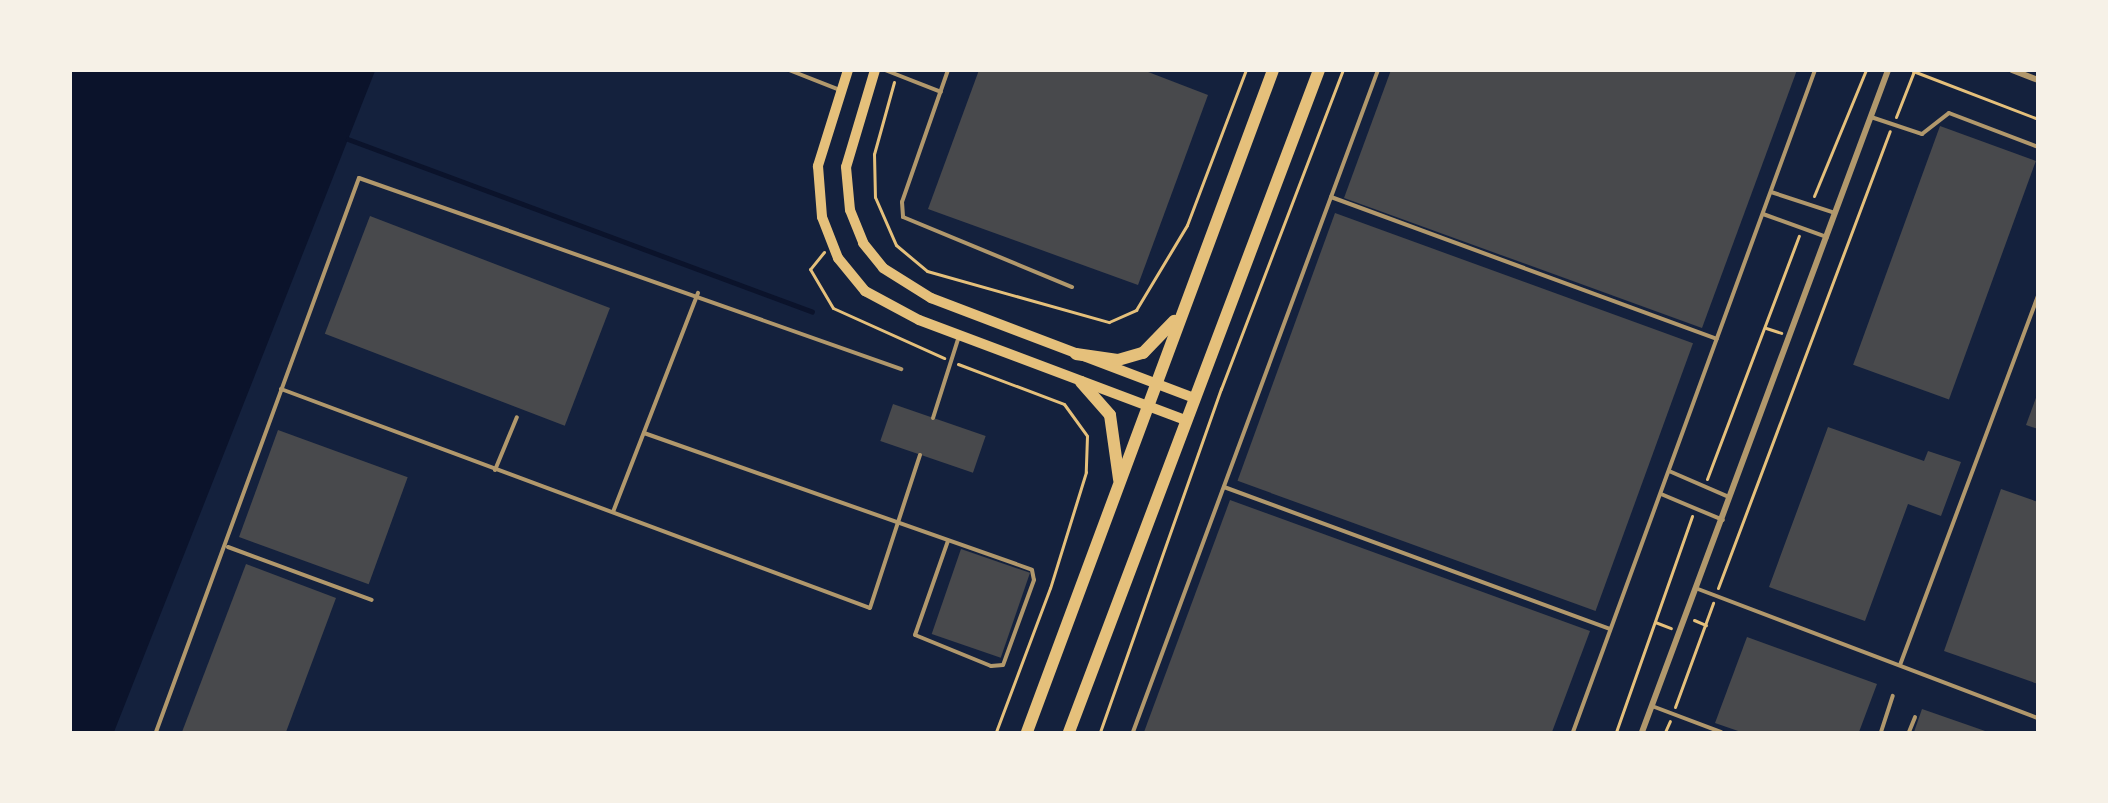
<!DOCTYPE html>
<html>
<head>
<meta charset="utf-8">
<style>
  body { margin:0 }
  #map { position:relative; width:2108px; height:803px; overflow:hidden; background:#14213d; font-family:"Times New Roman",serif }
  div>[style] { position:absolute }
  [style*='--x'] { left:calc(var(--x)*1px); top:calc(var(--y)*1px); width:calc(var(--w)*1px); rotate:calc(var(--a)*1deg) }
  .water>* { inset:0; background:#0b132b }
  .stream>* { height:4.5px; margin:-2.25px; padding:0 2.25px; transform-origin:2.25px; border-radius:2.25px; background:#0b132b }
  .building>* { inset:0; background:#48494c; transform-origin:0 0 }
  .path>* { height:3px; margin:-1.5px; padding:0 1.5px; transform-origin:1.5px; border-radius:1.5px; background:#e5c07b }
  .service>* { height:4px; margin:-2px; padding:0 2px; transform-origin:2px; border-radius:2px; background:#b1986c }
  .minor>* { height:6px; margin:-3px; padding:0 3px; transform-origin:3px; border-radius:3px; background:#b1986c }
  .secondary>* { height:10px; margin:-5px; padding:0 5px; transform-origin:5px; border-radius:5px; background:#e5c07b }
  .primary>* { height:12px; margin:-6px; padding:0 6px; transform-origin:6px; border-radius:6px; background:#e5c07b }
  span { translate:-50% -50%; white-space:nowrap; text-align:center; line-height:1.15; -webkit-text-stroke:6px #f6f1e7; paint-order:stroke }
  .frame { position:absolute; inset:0; border:72px solid #f6f1e7; pointer-events:none }
</style>
</head>
<body>
<div id="map">
  <div class="water">
    <div style="clip-path:polygon(70px 71px,375px 71px,114px 732px,71px 732px)"></div>
  </div>
  <div class="stream">
    <div style="--x:348;--y:139;--w:495;--a:20.4"></div>
  </div>
  <div class="building">
    <div style="clip-path:polygon(979px 70px,1143px 70px,1208px 95px,1138px 285px,928px 209px)"></div>
    <div style="clip-path:polygon(1391px 70px,1797px 70px,1702px 328px,1344px 198px)"></div>
    <div style="left:1940px;top:126px;width:102px;height:254px;rotate:20deg"></div>
    <div style="left:1335px;top:213px;width:381px;height:285px;rotate:20deg"></div>
    <div style="left:370px;top:216px;width:257px;height:126px;rotate:21deg"></div>
    <div style="clip-path:polygon(2037px 395px,2038px 395px,2038px 429px,2026px 425px)"></div>
    <div style="left:893px;top:404px;width:98px;height:39px;rotate:19deg"></div>
    <div style="clip-path:polygon(1828px 427px,1924px 461px,1928px 451px,1961px 462px,1941px 516px,1908px 504px,1865px 621px,1769px 587px)"></div>
    <div style="left:278px;top:430px;width:138px;height:114px;rotate:20deg"></div>
    <div style="clip-path:polygon(2001px 489px,2038px 502px,2038px 684px,1944px 651px)"></div>
    <div style="clip-path:polygon(1230px 500px,1590px 631px,1552px 732px,1144px 732px)"></div>
    <div style="left:961px;top:549px;width:73px;height:90px;rotate:19deg"></div>
    <div style="clip-path:polygon(246px 564px,336px 598px,286px 732px,182px 732px)"></div>
    <div style="clip-path:polygon(1747px 637px,1877px 684px,1859px 732px,1741px 732px,1715px 723px)"></div>
    <div style="clip-path:polygon(1922px 709px,1988px 732px,1914px 732px)"></div>
  </div>
  <div class="path">
    <div style="--x:1913;--y:71;--w:134;--a:21"></div>
    <div style="--x:894;--y:82;--w:75;--a:105.5"></div>
    <div style="--x:874;--y:154;--w:43;--a:88.7"></div>
    <div style="--x:875;--y:197;--w:52;--a:66.4"></div>
    <div style="--x:896;--y:245;--w:40;--a:40"></div>
    <div style="--x:927;--y:271;--w:189;--a:15.7"></div>
    <div style="--x:1109;--y:322;--w:30;--a:-24"></div>
    <div style="--x:1136;--y:310;--w:99;--a:-59"></div>
    <div style="--x:1187;--y:225;--w:166;--a:-69.2"></div>
    <div style="--x:1896;--y:117;--w:49;--a:-68.6"></div>
    <div style="--x:1814;--y:196;--w:136;--a:-67.6"></div>
    <div style="--x:824;--y:252;--w:22;--a:129"></div>
    <div style="--x:810;--y:269;--w:45;--a:59.5"></div>
    <div style="--x:833;--y:308;--w:122;--a:24.2"></div>
    <div style="--x:1766;--y:328;--w:16;--a:18"></div>
    <div style="--x:958;--y:364;--w:113;--a:20.7"></div>
    <div style="--x:1064;--y:404;--w:39;--a:54"></div>
    <div style="--x:1087;--y:436;--w:36;--a:92"></div>
    <div style="--x:1086;--y:472;--w:121;--a:107.2"></div>
    <div style="--x:1050;--y:588;--w:154;--a:110.6"></div>
    <div style="--x:1707;--y:479;--w:260;--a:-69.3"></div>
    <div style="--x:1718;--y:588;--w:488;--a:-69.4"></div>
    <div style="--x:1694;--y:620;--w:13;--a:23"></div>
    <div style="--x:1655;--y:622;--w:17;--a:21"></div>
    <div style="--x:1675;--y:707;--w:111;--a:-69.9"></div>
    <div style="--x:1100;--y:732;--w:364;--a:-70.6"></div>
    <div style="--x:1221;--y:389;--w:342;--a:-69.1"></div>
    <div style="--x:1616;--y:732;--w:229;--a:-70.6"></div>
    <div style="--x:1665;--y:732;--w:12;--a:-66"></div>
  </div>
  <div class="service">
    <div style="--x:789;--y:70;--w:55;--a:21.4"></div>
    <div style="--x:885;--y:70;--w:60;--a:21.4"></div>
    <div style="--x:948;--y:70;--w:140;--a:109.2"></div>
    <div style="--x:902;--y:202;--w:15;--a:86"></div>
    <div style="--x:903;--y:217;--w:183;--a:22.5"></div>
    <div style="--x:1871;--y:117;--w:54;--a:18.4"></div>
    <div style="--x:1922;--y:134;--w:34;--a:-38"></div>
    <div style="--x:1949;--y:113;--w:95;--a:20.9"></div>
    <div style="--x:1771;--y:192;--w:67;--a:18.2"></div>
    <div style="--x:1331;--y:197;--w:411;--a:20.2"></div>
    <div style="--x:1763;--y:214;--w:68;--a:19.8"></div>
    <div style="--x:281;--y:389;--w:628;--a:20.4"></div>
    <div style="--x:870;--y:608;--w:161;--a:-71.9"></div>
    <div style="--x:933;--y:418;--w:86;--a:-72.4"></div>
    <div style="--x:644;--y:433;--w:411;--a:19.4"></div>
    <div style="--x:1032;--y:570;--w:10;--a:79"></div>
    <div style="--x:1034;--y:580;--w:90;--a:110"></div>
    <div style="--x:1003;--y:665;--w:12;--a:175"></div>
    <div style="--x:991;--y:666;--w:82;--a:-157.8"></div>
    <div style="--x:915;--y:635;--w:100;--a:-70.7"></div>
    <div style="--x:495;--y:470;--w:57;--a:-67.5"></div>
    <div style="--x:1669;--y:471;--w:65;--a:23.4"></div>
    <div style="--x:1224;--y:487;--w:411;--a:20.2"></div>
    <div style="--x:1661;--y:494;--w:67;--a:22.8"></div>
    <div style="--x:613;--y:512;--w:235;--a:-68.8"></div>
    <div style="--x:228;--y:547;--w:153;--a:20.2"></div>
    <div style="--x:1698;--y:589;--w:364;--a:20.8"></div>
    <div style="--x:1900;--y:665;--w:395;--a:-69.5"></div>
    <div style="--x:1652;--y:706;--w:74;--a:20.6"></div>
    <div style="--x:156;--y:732;--w:590;--a:-69.88"></div>
    <div style="--x:359;--y:178;--w:575;--a:19.41"></div>
    <div style="--x:1133;--y:732;--w:706;--a:-69.69"></div>
    <div style="--x:1573;--y:732;--w:705;--a:-69.92"></div>
    <div style="--x:1881;--y:732;--w:38;--a:-72"></div>
    <div style="--x:1909;--y:732;--w:16;--a:-68"></div>
  </div>
  <div class="minor">
    <div style="--x:2012;--y:70;--w:28;--a:21"></div>
    <div style="--x:1642;--y:732;--w:706;--a:-69.61"></div>
  </div>
  <div class="secondary">
    <div style="--x:848;--y:70;--w:101;--a:107.4"></div>
    <div style="--x:818;--y:166;--w:51;--a:85.5"></div>
    <div style="--x:822;--y:217;--w:44;--a:68.7"></div>
    <div style="--x:838;--y:258;--w:43;--a:50.7"></div>
    <div style="--x:865;--y:291;--w:61;--a:28.2"></div>
    <div style="--x:919;--y:320;--w:284;--a:20.6"></div>
    <div style="--x:875;--y:70;--w:101;--a:106.6"></div>
    <div style="--x:846;--y:167;--w:43;--a:84.7"></div>
    <div style="--x:850;--y:210;--w:35;--a:68"></div>
    <div style="--x:863;--y:243;--w:32;--a:51"></div>
    <div style="--x:883;--y:268;--w:57;--a:32"></div>
    <div style="--x:931;--y:298;--w:279;--a:20.8"></div>
  </div>
  <div class="primary">
    <div style="--x:1076;--y:354;--w:42;--a:8.1"></div>
    <div style="--x:1118;--y:360;--w:26;--a:-16"></div>
    <div style="--x:1143;--y:353;--w:45;--a:-45.9"></div>
    <div style="--x:1081;--y:382;--w:44;--a:48.7"></div>
    <div style="--x:1110;--y:415;--w:65;--a:82"></div>
    <div style="--x:1027;--y:732;--w:706;--a:-69.61"></div>
    <div style="--x:1069;--y:732;--w:708;--a:-69.31"></div>
  </div>
  <div class="frame"></div>
</div>
</body>
</html>
